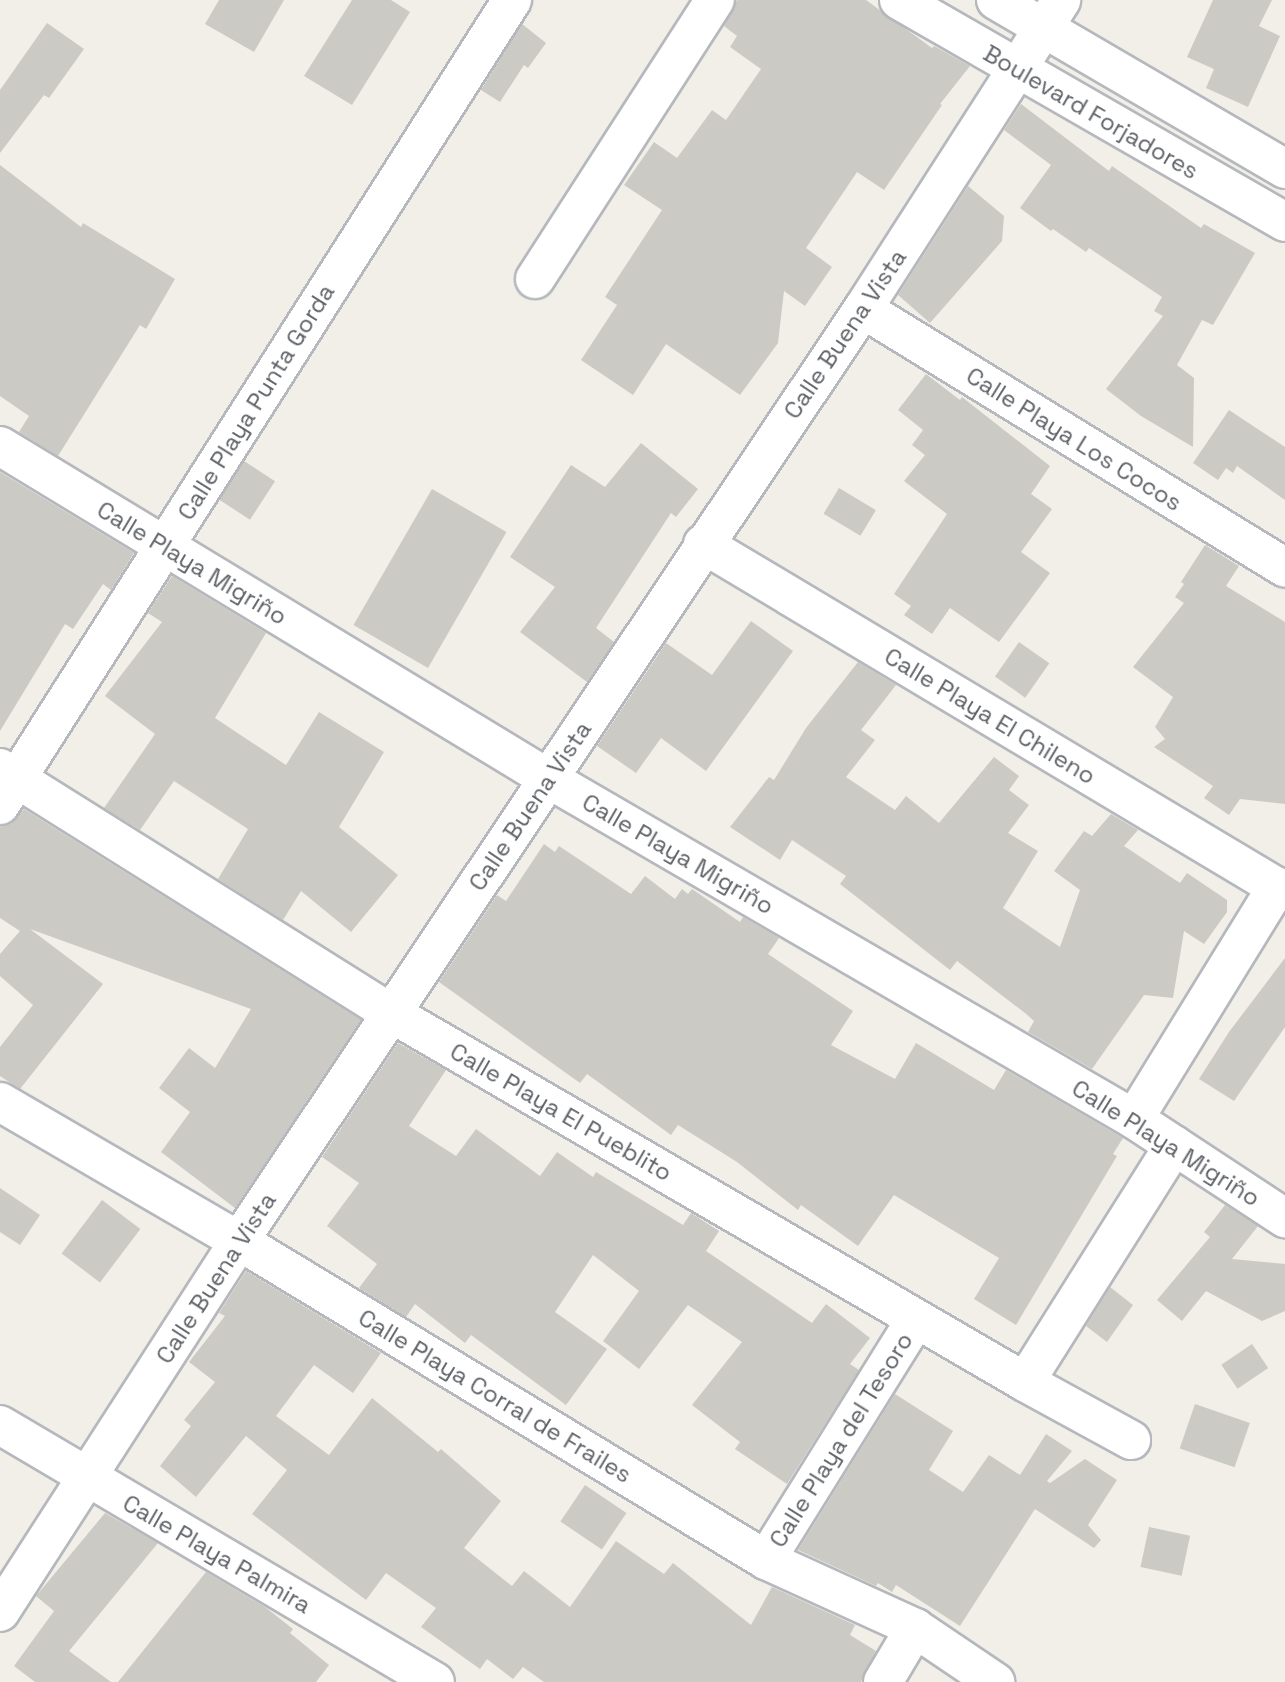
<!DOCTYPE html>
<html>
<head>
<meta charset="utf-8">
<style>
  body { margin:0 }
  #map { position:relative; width:1285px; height:1682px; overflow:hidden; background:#f1efe8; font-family:"Space Grotesk",sans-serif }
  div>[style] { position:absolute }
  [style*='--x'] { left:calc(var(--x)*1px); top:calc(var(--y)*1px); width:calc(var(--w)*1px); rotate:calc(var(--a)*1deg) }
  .building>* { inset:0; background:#cccac5; transform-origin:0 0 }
  .roads { filter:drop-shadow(2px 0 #b5b8bc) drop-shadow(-2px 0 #b5b8bc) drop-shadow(0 2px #b5b8bc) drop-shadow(0 -2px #b5b8bc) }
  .minor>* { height:38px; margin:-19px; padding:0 19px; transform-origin:19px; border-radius:19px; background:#fff }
  .secondary>* { height:38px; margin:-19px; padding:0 19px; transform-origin:19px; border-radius:19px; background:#fff }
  span { translate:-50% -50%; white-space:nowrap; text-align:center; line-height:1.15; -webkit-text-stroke:6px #fff; paint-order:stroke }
  .street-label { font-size:24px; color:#5f6368 }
</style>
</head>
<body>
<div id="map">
  <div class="building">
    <div style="clip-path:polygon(219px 0,284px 0,254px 52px,205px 24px)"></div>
    <div style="clip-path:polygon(352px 0,391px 0,410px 12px,352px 105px,304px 76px)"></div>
    <div style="clip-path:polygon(737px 0,866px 0,932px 48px,934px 46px,970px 66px,940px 104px,942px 105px,884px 190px,857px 172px,806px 248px,832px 267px,805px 306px,784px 291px,778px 343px,740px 395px,666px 344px,633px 395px,581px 360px,617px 305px,605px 297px,662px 210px,624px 185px,654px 142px,677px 158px,712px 110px,726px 120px,761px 69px,730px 47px,737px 36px,724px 26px)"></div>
    <div style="clip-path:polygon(1213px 0,1272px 0,1259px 26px,1280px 36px,1248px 107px,1206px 88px,1214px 69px,1187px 57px)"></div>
    <div style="clip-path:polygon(47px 23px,84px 49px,49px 98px,44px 95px,0 153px,0 90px)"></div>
    <div style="clip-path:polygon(522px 24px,546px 43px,528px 68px,524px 65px,500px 102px,481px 90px)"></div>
    <div style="clip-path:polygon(1021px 104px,1109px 171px,1112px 166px,1201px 228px,1204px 224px,1255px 253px,1213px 325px,1202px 320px,1177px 365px,1194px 378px,1193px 447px,1141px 416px,1106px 389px,1163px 316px,1154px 311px,1162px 297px,1089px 248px,1086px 252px,1053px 229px,1051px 231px,1020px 208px,1051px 165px,1004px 130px)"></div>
    <div style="clip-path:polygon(0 165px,81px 227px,83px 223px,175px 279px,146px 329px,140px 325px,58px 456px,19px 432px,29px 416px,0 396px)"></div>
    <div style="clip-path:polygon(968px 186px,1004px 216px,1002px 241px,930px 323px,898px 295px)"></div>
    <div style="clip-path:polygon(926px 374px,960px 400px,962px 397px,1050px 466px,1031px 494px,1052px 509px,1021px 552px,1050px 573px,999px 642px,950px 608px,932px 634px,904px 615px,911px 606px,894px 594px,947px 514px,904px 481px,925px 455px,912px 445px,923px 430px,898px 410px)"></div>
    <div style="clip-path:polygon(1229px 410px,1285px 447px,1285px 500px,1237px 466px,1233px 473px,1226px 468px,1218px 480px,1193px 463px)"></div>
    <div style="clip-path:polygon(641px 443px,698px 489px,676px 517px,671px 513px,596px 628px,614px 642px,587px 682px,520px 632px,555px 587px,510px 557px,571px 465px,605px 487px)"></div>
    <div style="left:244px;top:461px;width:37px;height:46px;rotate:33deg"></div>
    <div style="clip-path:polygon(0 472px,134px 553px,111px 590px,103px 584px,73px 629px,65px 624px,0 731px)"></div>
    <div style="left:839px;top:488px;width:43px;height:30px;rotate:31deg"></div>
    <div style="left:432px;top:489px;width:86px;height:157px;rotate:30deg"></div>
    <div style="clip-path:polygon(1205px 545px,1239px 566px,1226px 586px,1285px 622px,1285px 804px,1240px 799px,1229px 815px,1204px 798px,1213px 786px,1154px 747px,1165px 739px,1155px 727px,1173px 697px,1133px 667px,1184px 603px,1175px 597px,1184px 584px,1181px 582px)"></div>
    <div style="clip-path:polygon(172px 576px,266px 633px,215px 718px,286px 765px,319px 712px,384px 752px,339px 827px,398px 875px,351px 932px,301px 891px,283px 920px,218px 879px,248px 829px,174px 781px,140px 830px,104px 808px,155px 734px,105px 696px,162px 622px,148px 613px)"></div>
    <div style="clip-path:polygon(751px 621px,793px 651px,706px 771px,661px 738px,636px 773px,597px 746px,666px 643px,712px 675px)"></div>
    <div style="left:1019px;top:642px;width:37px;height:42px;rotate:35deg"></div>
    <div style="clip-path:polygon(858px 662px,896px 685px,861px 730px,875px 740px,846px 777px,895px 810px,906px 796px,939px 823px,994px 757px,1019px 776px,1009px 790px,1029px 805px,1008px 833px,1038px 851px,1003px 908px,1060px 947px,1080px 890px,1054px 871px,1084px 831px,1092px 836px,1111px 814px,1138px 830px,1124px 846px,1180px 883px,1187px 873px,1227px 900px,1227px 912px,1204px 944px,1184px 931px,1173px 998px,1144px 995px,1092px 1069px,1028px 1032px,1034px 1021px,1025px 1013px,957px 961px,950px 970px,840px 884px,846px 876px,792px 840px,780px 860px,730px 827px,769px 777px,774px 780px,806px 728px)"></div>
    <div style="clip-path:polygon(24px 809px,361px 1020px,235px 1208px,161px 1152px,190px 1112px,159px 1088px,189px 1048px,215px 1068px,251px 1009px,30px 929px,103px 984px,20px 1089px,0 1076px,0 1047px,33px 1005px,0 976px,0 954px,20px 931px,0 918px,0 827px,11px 824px)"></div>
    <div style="clip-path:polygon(544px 844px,555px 852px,559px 846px,631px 894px,645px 876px,675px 899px,682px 889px,688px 894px,692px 889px,740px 922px,743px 917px,779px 938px,768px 954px,853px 1011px,831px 1045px,895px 1079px,916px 1043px,994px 1090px,1006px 1070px,1123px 1138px,1113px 1154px,1117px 1156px,1016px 1325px,974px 1299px,999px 1258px,894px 1195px,858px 1246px,801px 1205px,798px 1210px,737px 1162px,678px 1125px,671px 1135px,587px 1074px,580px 1083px,439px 982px,497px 895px,506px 901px)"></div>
    <div style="clip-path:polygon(1285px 958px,1285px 1027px,1234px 1101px,1199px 1079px,1229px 1032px)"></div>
    <div style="clip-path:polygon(398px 1043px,446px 1070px,409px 1126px,456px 1156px,476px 1129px,540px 1176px,557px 1152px,593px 1177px,596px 1172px,683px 1225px,691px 1213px,719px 1231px,706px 1251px,812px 1323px,826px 1304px,870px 1338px,850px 1364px,859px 1370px,787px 1484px,735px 1449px,740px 1442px,692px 1405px,742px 1342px,688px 1305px,639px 1369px,603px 1341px,639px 1291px,593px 1255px,555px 1312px,607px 1349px,566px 1405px,471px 1335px,465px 1343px,415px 1304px,406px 1317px,359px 1288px,377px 1264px,327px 1226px,359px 1183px,322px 1157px)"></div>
    <div style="clip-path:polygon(0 1188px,40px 1215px,20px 1245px,0 1232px)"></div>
    <div style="left:102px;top:1200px;width:48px;height:67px;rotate:37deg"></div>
    <div style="clip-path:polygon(1225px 1205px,1258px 1226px,1232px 1259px,1285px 1264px,1285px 1311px,1262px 1321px,1206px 1291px,1182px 1321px,1157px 1300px,1210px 1237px,1204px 1232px)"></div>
    <div style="clip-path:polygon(246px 1271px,381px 1353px,353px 1393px,314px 1365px,276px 1416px,329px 1455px,372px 1398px,438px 1452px,441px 1449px,501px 1501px,464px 1548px,512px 1586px,524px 1571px,570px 1607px,616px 1541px,664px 1574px,673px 1563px,751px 1625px,772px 1587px,855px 1625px,850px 1635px,876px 1651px,861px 1682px,544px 1682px,523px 1667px,513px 1679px,487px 1659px,480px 1669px,421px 1627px,436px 1608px,386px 1573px,366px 1600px,252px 1514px,287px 1470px,246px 1436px,196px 1497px,160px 1466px,191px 1426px,184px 1420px,215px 1382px,189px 1362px,225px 1316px,219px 1313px)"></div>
    <div style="clip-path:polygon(1110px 1287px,1133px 1305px,1107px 1342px,1086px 1326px)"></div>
    <div style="left:1252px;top:1344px;width:29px;height:37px;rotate:56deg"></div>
    <div style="clip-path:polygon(895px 1394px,953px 1431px,929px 1470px,963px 1492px,989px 1455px,1020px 1475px,1046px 1434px,1072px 1451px,1047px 1481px,1050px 1483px,1085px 1459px,1117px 1480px,1088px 1525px,1101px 1540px,1094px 1548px,1035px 1509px,960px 1626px,896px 1585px,892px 1592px,878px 1583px,876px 1586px,798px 1550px)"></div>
    <div style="left:1195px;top:1404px;width:58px;height:47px;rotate:19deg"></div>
    <div style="left:585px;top:1485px;width:50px;height:44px;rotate:34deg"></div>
    <div style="clip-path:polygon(105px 1513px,158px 1543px,69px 1651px,111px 1682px,35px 1682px,14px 1666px,54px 1611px,36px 1596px)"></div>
    <div style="left:1149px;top:1527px;width:42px;height:41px;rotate:12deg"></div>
    <div style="clip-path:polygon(206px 1572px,265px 1607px,293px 1629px,290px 1633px,329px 1665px,316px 1682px,118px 1682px)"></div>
  </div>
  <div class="roads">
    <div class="minor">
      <div style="--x:535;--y:279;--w:332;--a:-57.2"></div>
      <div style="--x:863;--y:309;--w:495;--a:31.5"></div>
      <div style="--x:0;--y:446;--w:642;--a:31.24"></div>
      <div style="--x:549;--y:779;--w:677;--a:30.17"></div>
      <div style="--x:1134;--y:1119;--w:181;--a:33.3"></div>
      <div style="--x:703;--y:544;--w:678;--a:30.88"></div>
      <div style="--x:0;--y:768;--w:461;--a:32.1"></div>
      <div style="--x:391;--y:1013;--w:734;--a:30.2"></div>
      <div style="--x:1025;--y:1382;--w:121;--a:28.7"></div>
      <div style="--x:0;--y:805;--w:954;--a:-57.54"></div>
      <div style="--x:0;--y:1102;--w:276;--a:30.2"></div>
      <div style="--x:239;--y:1241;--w:616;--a:31.19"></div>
      <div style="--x:766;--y:1560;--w:164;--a:24.5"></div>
      <div style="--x:915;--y:1628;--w:97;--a:34"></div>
      <div style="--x:1134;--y:1119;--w:273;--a:-58.4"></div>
      <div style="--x:1025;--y:1382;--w:280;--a:-57.8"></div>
      <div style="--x:0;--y:1425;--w:505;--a:30.57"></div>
      <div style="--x:766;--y:1560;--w:284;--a:-58.1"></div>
      <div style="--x:0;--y:1612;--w:441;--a:-57.2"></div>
      <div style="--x:239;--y:1241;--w:1122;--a:-56.2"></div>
      <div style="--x:863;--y:309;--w:367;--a:-57.3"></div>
      <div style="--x:883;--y:1682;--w:63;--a:-59.3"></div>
    </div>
    <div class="secondary">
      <div style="--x:899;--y:0;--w:445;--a:29.9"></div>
      <div style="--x:996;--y:0;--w:335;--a:30.3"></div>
    </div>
  </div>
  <div class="street-label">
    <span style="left:1091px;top:112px;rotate:30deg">Boulevard Forjadores</span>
    <span style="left:845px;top:334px;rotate:-56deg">Calle Buena Vista</span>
    <span style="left:256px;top:402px;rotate:-58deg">Calle Playa Punta Gorda</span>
    <span style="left:1074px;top:439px;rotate:32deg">Calle Playa Los Cocos</span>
    <span style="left:192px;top:563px;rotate:31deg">Calle Playa Migriño</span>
    <span style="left:990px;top:716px;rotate:31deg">Calle Playa El Chileno</span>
    <span style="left:530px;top:806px;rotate:-56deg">Calle Buena Vista</span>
    <span style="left:678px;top:854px;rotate:30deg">Calle Playa Migriño</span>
    <span style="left:561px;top:1112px;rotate:30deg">Calle Playa El Pueblito</span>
    <span style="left:1166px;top:1143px;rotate:32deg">Calle Playa Migriño</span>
    <span style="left:216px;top:1278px;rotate:-57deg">Calle Buena Vista</span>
    <span style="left:495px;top:1396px;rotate:31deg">Calle Playa Corral de Frailes</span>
    <span style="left:841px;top:1440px;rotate:-58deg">Calle Playa del Tesoro</span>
    <span style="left:217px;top:1554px;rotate:30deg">Calle Playa Palmira</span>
  </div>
</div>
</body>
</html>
